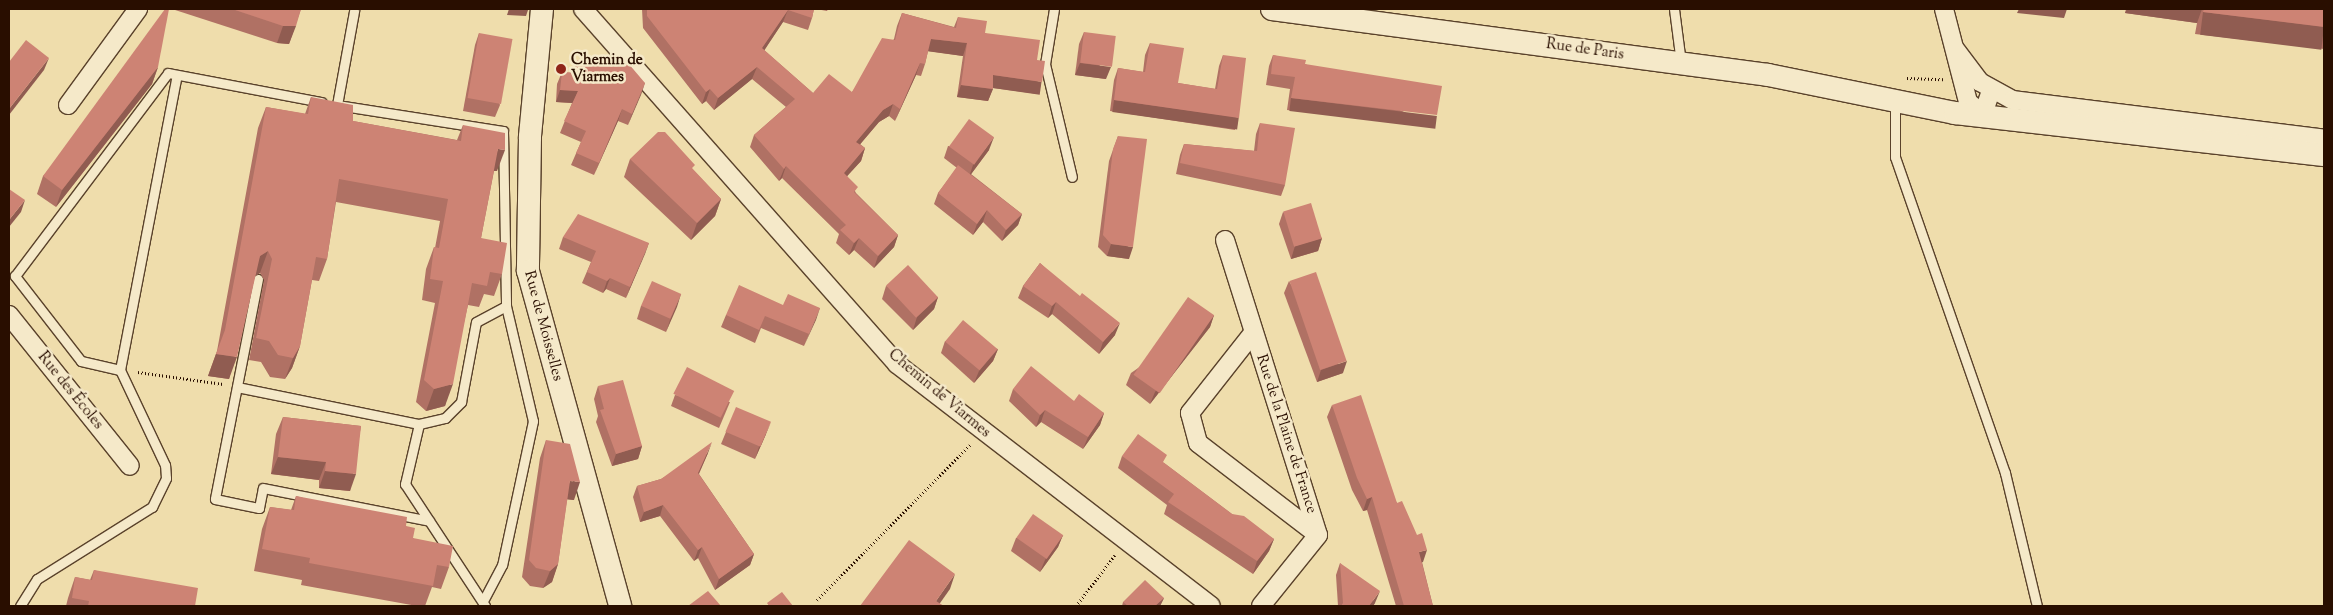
<!DOCTYPE html>
<html>
<head>
<meta charset="utf-8">
<style>
  body { margin:0 }
  #map { position:relative; width:2333px; height:615px; overflow:hidden; background:#efddac; font-family:"Sorts Mill Goudy",serif }
  div>[style] { position:absolute }
  [style*='--x'] { left:calc(var(--x)*1px); top:calc(var(--y)*1px); width:calc(var(--w)*1px); rotate:calc(var(--a)*1deg) }
  .path>* { height:3px; margin-top:-1.5px; transform-origin:0; background:repeating-linear-gradient(90deg,#290e00 0 1px,transparent 0 3.5px) }
  .roads { filter:drop-shadow(1px 0 #5a422b) drop-shadow(-1px 0 #5a422b) drop-shadow(0 1px #5a422b) drop-shadow(0 -1px #5a422b) }
  .service>* { height:9px; margin:-4.5px; padding:0 4.5px; transform-origin:4.5px; border-radius:4.5px; background:#f5e9c9 }
  .minor>* { height:18px; margin:-9px; padding:0 9px; transform-origin:9px; border-radius:9px; background:#f5e9c9 }
  .tertiary>* { height:22px; margin:-11px; padding:0 11px; transform-origin:11px; border-radius:11px; background:#f5e9c9 }
  .wall>* { inset:0; background:#b07164 }
  .shaded-wall>* { inset:0; background:#905c51; transform-origin:0 0 }
  .building>* { inset:0; background:#cd8374; transform-origin:0 0 }
  .dots>* { width:14px; height:14px; translate:-50% -50%; box-sizing:border-box; border:2px solid #f5e9c9; border-radius:50% }
  span { translate:-50% -50%; white-space:nowrap; text-align:center; line-height:1.15; -webkit-text-stroke:5px #f5e9c9; paint-order:stroke }
  .street-label { font-size:15px; color:#290e00 }
  .poi-label { font-size:15px; color:#290e00; font-weight:700 }
  .left { translate:0 -50%; text-align:left }
  .frame { position:absolute; inset:0; border:10px solid #290e00; pointer-events:none }
</style>
</head>
<body>
<div id="map">
  <div class="path">
    <div style="--x:1907;--y:78;--w:36;--a:2"></div>
    <div style="--x:138;--y:372;--w:86;--a:8"></div>
    <div style="--x:817;--y:600;--w:219;--a:-45.4"></div>
    <div style="--x:1076;--y:606;--w:64;--a:-52.6"></div>
  </div>
  <div class="roads">
    <div class="service">
      <div style="--x:1054;--y:9;--w:56;--a:99.3"></div>
      <div style="--x:1045;--y:64;--w:116;--a:76.6"></div>
      <div style="--x:1674;--y:9;--w:54;--a:82.6"></div>
      <div style="--x:1895;--y:102;--w:55;--a:90"></div>
      <div style="--x:1895;--y:157;--w:335;--a:70.8"></div>
      <div style="--x:2005;--y:473;--w:137;--a:76.5"></div>
      <div style="--x:337;--y:105;--w:96;--a:-79.7"></div>
      <div style="--x:343;--y:106;--w:162;--a:8.9"></div>
      <div style="--x:503;--y:131;--w:175;--a:89"></div>
      <div style="--x:506;--y:306;--w:118;--a:76.8"></div>
      <div style="--x:533;--y:421;--w:147;--a:102.1"></div>
      <div style="--x:502;--y:565;--w:41;--a:117.8"></div>
      <div style="--x:258;--y:279;--w:224;--a:101.1"></div>
      <div style="--x:215;--y:499;--w:45;--a:11.6"></div>
      <div style="--x:259;--y:508;--w:20;--a:-79"></div>
      <div style="--x:263;--y:488;--w:169;--a:11.2"></div>
      <div style="--x:120;--y:370;--w:300;--a:-79.1"></div>
      <div style="--x:237;--y:387;--w:186;--a:11.5"></div>
      <div style="--x:419;--y:424;--w:27;--a:-13"></div>
      <div style="--x:445;--y:418;--w:23;--a:-45"></div>
      <div style="--x:461;--y:402;--w:81;--a:-79.4"></div>
      <div style="--x:476;--y:322;--w:34;--a:-28"></div>
      <div style="--x:419;--y:424;--w:62;--a:103.1"></div>
      <div style="--x:405;--y:484;--w:146;--a:56.7"></div>
      <div style="--x:20;--y:606;--w:32;--a:-58"></div>
      <div style="--x:37;--y:579;--w:136;--a:-32.1"></div>
      <div style="--x:152;--y:507;--w:32;--a:-64"></div>
      <div style="--x:166;--y:478;--w:13;--a:-94"></div>
      <div style="--x:165;--y:465;--w:105;--a:-115.3"></div>
      <div style="--x:120;--y:370;--w:40;--a:-167"></div>
      <div style="--x:81;--y:361;--w:108;--a:-127.8"></div>
      <div style="--x:15;--y:276;--w:254;--a:-53"></div>
      <div style="--x:168;--y:73;--w:156;--a:10.7"></div>
    </div>
    <div class="minor">
      <div style="--x:583;--y:9;--w:474;--a:48.5"></div>
      <div style="--x:897;--y:364;--w:396;--a:37.6"></div>
      <div style="--x:1944;--y:9;--w:96;--a:75.5"></div>
      <div style="--x:1968;--y:102;--w:19;--a:39"></div>
      <div style="--x:1983;--y:114;--w:24;--a:-71"></div>
      <div style="--x:1955;--y:49;--w:41;--a:52.9"></div>
      <div style="--x:1980;--y:82;--w:38;--a:29"></div>
      <div style="--x:2013;--y:100;--w:313;--a:7.1"></div>
      <div style="--x:68;--y:105;--w:119;--a:-53.9"></div>
      <div style="--x:1225;--y:240;--w:309;--a:72.5"></div>
      <div style="--x:1318;--y:535;--w:91;--a:128.8"></div>
      <div style="--x:9;--y:315;--w:193;--a:51.3"></div>
      <div style="--x:1253;--y:333;--w:102;--a:128.2"></div>
      <div style="--x:1190;--y:413;--w:31;--a:75"></div>
      <div style="--x:1198;--y:443;--w:151;--a:37.5"></div>
    </div>
    <div class="tertiary">
      <div style="--x:542;--y:9;--w:129;--a:95.4"></div>
      <div style="--x:530;--y:137;--w:134;--a:90.9"></div>
      <div style="--x:528;--y:271;--w:347;--a:74.6"></div>
      <div style="--x:1272;--y:9;--w:500;--a:7.58"></div>
      <div style="--x:1768;--y:75;--w:191;--a:11.5"></div>
      <div style="--x:1955;--y:113;--w:371;--a:6.5"></div>
    </div>
  </div>
  <div class="wall">
    <div style="clip-path:polygon(172px 9px,301px 9px,289px 44px,277px 43px)"></div>
    <div style="clip-path:polygon(642px 9px,814px 9px,812px 18px,808px 30px,783px 22px,764px 50px,813px 93px,852px 92px,894px 39px,897px 26px,902px 13px,954px 27px,958px 17px,985px 33px,1037px 60px,1038px 94px,993px 88px,988px 101px,957px 97px,963px 56px,928px 51px,925px 64px,921px 76px,916px 75px,895px 121px,889px 116px,879px 122px,860px 144px,865px 148px,861px 161px,847px 176px,856px 193px,898px 235px,894px 247px,874px 268px,854px 250px,849px 255px,836px 243px,839px 234px,782px 178px,779px 181px,750px 147px,754px 135px,786px 107px,752px 79px,714px 110px,706px 101px,702px 104px,643px 28px)"></div>
    <div style="clip-path:polygon(816px 9px,828px 9px,827px 11px)"></div>
    <div style="clip-path:polygon(2126px 9px,2324px 9px,2324px 49px,2195px 34px,2197px 23px,2125px 13px)"></div>
    <div style="clip-path:polygon(1084px 32px,1106px 79px,1075px 75px,1079px 44px)"></div>
    <div style="clip-path:polygon(479px 33px,500px 105px,495px 117px,463px 111px,475px 45px)"></div>
    <div style="clip-path:polygon(1150px 43px,1178px 83px,1215px 89px,1219px 66px,1223px 55px,1235px 130px,1110px 111px,1114px 80px,1118px 68px,1143px 72px,1145px 55px)"></div>
    <div style="clip-path:polygon(1273px 55px,1305px 64px,1433px 126px,1287px 110px,1290px 89px,1266px 85px,1269px 66px)"></div>
    <div style="clip-path:polygon(577px 60px,645px 83px,628px 125px,618px 121px,594px 175px,571px 165px,581px 142px,560px 133px,572px 103px,556px 102px,557px 84px,562px 72px,573px 73px)"></div>
    <div style="clip-path:polygon(158px 67px,152px 84px,56px 207px,37px 194px,43px 176px)"></div>
    <div style="clip-path:polygon(311px 97px,353px 121px,457px 140px,463px 125px,497px 171px,494px 171px,481px 238px,502px 274px,494px 296px,484px 294px,479px 307px,468px 305px,445px 406px,426px 411px,416px 402px,435px 303px,422px 300px,426px 269px,434px 247px,435px 248px,440px 221px,336px 202px,327px 259px,319px 281px,312px 280px,300px 346px,292px 368px,285px 379px,270px 377px,261px 362px,249px 360px,264px 280px,260px 273px,255px 276px,229px 379px,208px 376px,217px 351px,258px 128px,266px 107px,305px 114px)"></div>
    <div style="clip-path:polygon(1260px 123px,1285px 185px,1281px 196px,1176px 174px,1180px 155px,1184px 144px,1254px 151px,1256px 134px)"></div>
    <div style="clip-path:polygon(1118px 136px,1129px 259px,1107px 256px,1098px 247px,1109px 161px)"></div>
    <div style="clip-path:polygon(948px 146px,989px 150px,971px 174px,1022px 214px,1018px 225px,1002px 241px,983px 222px,973px 235px,934px 204px,938px 193px,957px 168px,944px 158px)"></div>
    <div style="clip-path:polygon(630px 159px,693px 170px,721px 199px,715px 216px,691px 240px,624px 177px)"></div>
    <div style="clip-path:polygon(1283px 212px,1322px 238px,1318px 251px,1291px 259px,1279px 224px)"></div>
    <div style="clip-path:polygon(563px 237px,649px 243px,626px 298px,606px 289px,603px 293px,582px 283px,591px 262px,559px 249px)"></div>
    <div style="clip-path:polygon(1040px 263px,1115px 335px,1099px 354px,1052px 314px,1048px 318px,1018px 298px,1023px 286px)"></div>
    <div style="clip-path:polygon(1289px 281px,1343px 373px,1317px 382px,1284px 293px)"></div>
    <div style="clip-path:polygon(886px 286px,938px 297px,934px 309px,913px 330px,882px 299px)"></div>
    <div style="clip-path:polygon(681px 294px,666px 332px,637px 319px,641px 306px)"></div>
    <div style="clip-path:polygon(783px 305px,820px 308px,804px 346px,761px 328px,755px 343px,721px 327px,726px 315px)"></div>
    <div style="clip-path:polygon(1214px 315px,1210px 327px,1150px 404px,1126px 385px,1131px 373px)"></div>
    <div style="clip-path:polygon(945px 341px,998px 349px,993px 361px,974px 383px,941px 353px)"></div>
    <div style="clip-path:polygon(598px 386px,642px 446px,638px 459px,612px 466px,596px 422px,598px 416px,594px 399px)"></div>
    <div style="clip-path:polygon(1013px 389px,1074px 401px,1104px 413px,1100px 425px,1083px 449px,1041px 422px,1036px 427px,1009px 401px)"></div>
    <div style="clip-path:polygon(675px 395px,730px 402px,719px 428px,671px 406px)"></div>
    <div style="clip-path:polygon(1332px 405px,1397px 503px,1423px 562px,1422px 562px,1433px 606px,1396px 606px,1367px 510px,1363px 511px,1352px 490px,1327px 417px)"></div>
    <div style="clip-path:polygon(283px 417px,361px 426px,350px 491px,319px 488px,319px 480px,271px 474px,276px 434px)"></div>
    <div style="clip-path:polygon(726px 432px,766px 434px,755px 459px,721px 444px)"></div>
    <div style="clip-path:polygon(546px 440px,574px 500px,567px 499px,558px 564px,552px 582px,543px 588px,530px 586px,522px 577px,540px 458px)"></div>
    <div style="clip-path:polygon(708px 453px,699px 474px,754px 554px,750px 565px,715px 590px,698px 558px,694px 561px,660px 516px,640px 522px,633px 497px,637px 486px,661px 479px)"></div>
    <div style="clip-path:polygon(1122px 456px,1164px 463px,1232px 514px,1274px 539px,1269px 551px,1253px 574px,1164px 514px,1167px 505px,1118px 468px)"></div>
    <div style="clip-path:polygon(296px 496px,406px 526px,413px 538px,449px 567px,441px 589px,432px 587px,425px 606px,417px 606px,301px 585px,302px 580px,254px 571px,262px 529px,270px 507px,291px 510px)"></div>
    <div style="clip-path:polygon(1063px 535px,1058px 547px,1040px 572px,1011px 551px,1016px 538px)"></div>
    <div style="clip-path:polygon(1340px 563px,1375px 603px,1373px 606px,1338px 606px,1336px 575px)"></div>
    <div style="clip-path:polygon(94px 570px,195px 606px,66px 606px,68px 598px,75px 577px,90px 580px)"></div>
    <div style="clip-path:polygon(1164px 598px,1160px 606px,1122px 606px,1123px 602px)"></div>
  </div>
  <div class="shaded-wall">
    <div style="clip-path:polygon(509px 9px,517px 9px,528px 10px,526px 16px,507px 15px)"></div>
    <div style="clip-path:polygon(2019px 9px,2067px 9px,2064px 18px,2017px 13px)"></div>
    <div style="clip-path:polygon(2127px 9px,2202px 9px,2197px 23px,2125px 13px)"></div>
    <div style="clip-path:polygon(788px 10px,783px 22px,758px 60px,762px 48px)"></div>
    <div style="left:2203px;top:12px;width:122px;height:23px;rotate:7deg"></div>
    <div style="clip-path:polygon(283px 26px,296px 26px,289px 44px,277px 43px)"></div>
    <div style="clip-path:polygon(931px 39px,967px 43px,963px 56px,926px 51px)"></div>
    <div style="clip-path:polygon(49px 58px,44px 70px,9px 115px,9px 109px)"></div>
    <div style="clip-path:polygon(920px 63px,916px 75px,895px 121px,900px 109px)"></div>
    <div style="clip-path:polygon(1080px 63px,1111px 67px,1106px 79px,1075px 75px)"></div>
    <div style="clip-path:polygon(158px 67px,152px 84px,56px 207px,62px 190px)"></div>
    <div style="clip-path:polygon(757px 67px,752px 79px,714px 110px,718px 98px)"></div>
    <div style="left:993px;top:75px;width:49px;height:13px;rotate:8deg"></div>
    <div style="clip-path:polygon(645px 83px,641px 95px,628px 125px,632px 114px)"></div>
    <div style="clip-path:polygon(961px 85px,993px 89px,988px 101px,957px 97px)"></div>
    <div style="clip-path:polygon(710px 89px,706px 101px,702px 104px,706px 92px)"></div>
    <div style="clip-path:polygon(560px 90px,578px 91px,573px 103px,556px 102px)"></div>
    <div style="left:1291px;top:98px;width:147px;height:13px;rotate:7deg"></div>
    <div style="left:1114px;top:100px;width:126px;height:12px;rotate:8deg"></div>
    <div style="clip-path:polygon(893px 104px,889px 116px,879px 122px,852px 154px,856px 142px,883px 110px)"></div>
    <div style="clip-path:polygon(622px 109px,618px 121px,594px 175px,599px 163px)"></div>
    <div style="clip-path:polygon(994px 137px,989px 150px,969px 177px,973px 165px)"></div>
    <div style="clip-path:polygon(865px 148px,861px 161px,839px 185px,844px 173px)"></div>
    <div style="clip-path:polygon(498px 149px,505px 150px,497px 171px,490px 171px)"></div>
    <div style="clip-path:polygon(786px 166px,782px 178px,779px 181px,784px 169px)"></div>
    <div style="clip-path:polygon(721px 199px,715px 216px,691px 240px,697px 223px)"></div>
    <div style="clip-path:polygon(25px 200px,21px 212px,9px 227px,9px 220px)"></div>
    <div style="clip-path:polygon(987px 210px,983px 222px,973px 235px,977px 224px)"></div>
    <div style="clip-path:polygon(1022px 214px,1018px 225px,1002px 241px,1006px 230px)"></div>
    <div style="clip-path:polygon(898px 235px,894px 247px,874px 268px,878px 256px)"></div>
    <div style="clip-path:polygon(859px 238px,854px 250px,849px 255px,854px 243px)"></div>
    <div style="clip-path:polygon(1322px 238px,1318px 251px,1291px 259px,1295px 246px)"></div>
    <div style="clip-path:polygon(649px 243px,645px 254px,626px 298px,630px 287px)"></div>
    <div style="clip-path:polygon(1111px 244px,1133px 247px,1129px 259px,1107px 256px)"></div>
    <div style="clip-path:polygon(268px 251px,260px 273px,252px 278px,260px 256px)"></div>
    <div style="clip-path:polygon(610px 278px,606px 289px,603px 293px,607px 281px)"></div>
    <div style="clip-path:polygon(681px 294px,677px 307px,666px 332px,670px 320px)"></div>
    <div style="clip-path:polygon(938px 297px,934px 309px,913px 330px,917px 317px)"></div>
    <div style="clip-path:polygon(1056px 302px,1052px 314px,1048px 318px,1052px 306px)"></div>
    <div style="clip-path:polygon(820px 308px,816px 320px,804px 346px,809px 334px)"></div>
    <div style="clip-path:polygon(1214px 315px,1210px 327px,1150px 404px,1155px 392px)"></div>
    <div style="clip-path:polygon(1120px 323px,1115px 335px,1099px 354px,1103px 342px)"></div>
    <div style="clip-path:polygon(300px 346px,292px 368px,285px 379px,293px 358px)"></div>
    <div style="clip-path:polygon(998px 349px,993px 361px,974px 383px,979px 371px)"></div>
    <div style="clip-path:polygon(216px 354px,237px 357px,229px 379px,208px 376px)"></div>
    <div style="clip-path:polygon(1347px 361px,1343px 373px,1317px 382px,1321px 370px)"></div>
    <div style="clip-path:polygon(453px 384px,445px 406px,426px 411px,434px 389px)"></div>
    <div style="clip-path:polygon(1045px 410px,1041px 422px,1036px 427px,1040px 415px)"></div>
    <div style="clip-path:polygon(1104px 413px,1100px 425px,1083px 449px,1088px 437px)"></div>
    <div style="clip-path:polygon(771px 422px,766px 434px,755px 459px,759px 447px)"></div>
    <div style="clip-path:polygon(712px 442px,708px 453px,694px 484px,698px 473px)"></div>
    <div style="clip-path:polygon(642px 446px,638px 459px,612px 466px,616px 454px)"></div>
    <div style="clip-path:polygon(278px 457px,326px 462px,319px 480px,271px 474px)"></div>
    <div style="clip-path:polygon(325px 471px,356px 474px,350px 491px,319px 488px)"></div>
    <div style="clip-path:polygon(570px 481px,580px 482px,574px 500px,563px 499px)"></div>
    <div style="clip-path:polygon(1372px 497px,1367px 510px,1363px 511px,1367px 499px)"></div>
    <div style="clip-path:polygon(663px 505px,660px 516px,640px 522px,644px 512px)"></div>
    <div style="clip-path:polygon(1063px 535px,1058px 547px,1040px 572px,1045px 560px)"></div>
    <div style="clip-path:polygon(1274px 539px,1269px 551px,1253px 574px,1257px 561px)"></div>
    <div style="clip-path:polygon(702px 547px,698px 558px,694px 561px,698px 550px)"></div>
    <div style="clip-path:polygon(1427px 550px,1423px 562px,1415px 565px,1419px 552px)"></div>
    <div style="clip-path:polygon(754px 554px,750px 565px,715px 590px,719px 579px)"></div>
    <div style="clip-path:polygon(558px 564px,552px 582px,543px 588px,550px 571px)"></div>
    <div style="clip-path:polygon(955px 574px,950px 589px,938px 606px,936px 601px)"></div>
    <div style="clip-path:polygon(1380px 591px,1375px 603px,1373px 606px,1369px 606px)"></div>
    <div style="clip-path:polygon(1164px 598px,1160px 606px,1155px 606px)"></div>
  </div>
  <div class="building">
    <div style="clip-path:polygon(165px 9px,169px 9px,158px 67px,62px 190px,43px 176px)"></div>
    <div style="clip-path:polygon(232px 9px,301px 9px,296px 26px,283px 26px)"></div>
    <div style="clip-path:polygon(647px 9px,814px 9px,812px 18px,788px 10px,762px 48px,813px 93px,829px 74px,852px 92px,882px 38px,895px 40px,902px 13px,956px 28px,958px 17px,987px 21px,985px 33px,1040px 40px,1037px 60px,1045px 61px,1042px 82px,993px 75px,993px 89px,961px 85px,967px 43px,931px 39px,925px 64px,920px 63px,900px 109px,893px 104px,883px 110px,856px 142px,865px 148px,844px 173px,858px 187px,854px 192px,898px 235px,878px 256px,859px 238px,854px 243px,840px 230px,846px 225px,786px 166px,784px 169px,754px 135px,795px 99px,757px 67px,718px 98px,710px 89px,706px 92px,647px 16px)"></div>
    <div style="clip-path:polygon(2204px 9px,2324px 9px,2324px 27px,2203px 12px)"></div>
    <div style="left:1084px;top:32px;width:32px;height:31px;rotate:7deg"></div>
    <div style="left:479px;top:33px;width:34px;height:66px;rotate:10deg"></div>
    <div style="clip-path:polygon(26px 40px,49px 58px,9px 109px,9px 62px)"></div>
    <div style="clip-path:polygon(1150px 43px,1184px 48px,1178px 83px,1217px 89px,1223px 55px,1246px 58px,1239px 118px,1114px 100px,1118px 68px,1145px 72px)"></div>
    <div style="clip-path:polygon(1273px 55px,1306px 60px,1305px 64px,1442px 86px,1437px 115px,1291px 98px,1295px 77px,1271px 74px)"></div>
    <div style="clip-path:polygon(577px 60px,628px 63px,645px 83px,632px 114px,622px 109px,599px 163px,576px 153px,586px 131px,564px 121px,578px 91px,560px 90px,562px 72px,576px 73px)"></div>
    <div style="clip-path:polygon(311px 97px,353px 105px,353px 121px,461px 141px,463px 125px,505px 133px,505px 150px,498px 149px,481px 238px,507px 243px,502px 274px,490px 272px,487px 286px,472px 283px,453px 384px,434px 389px,424px 380px,443px 281px,430px 279px,434px 247px,439px 248px,448px 199px,339px 179px,327px 259px,316px 257px,300px 346px,293px 358px,278px 355px,269px 341px,256px 338px,272px 259px,268px 251px,260px 256px,237px 357px,216px 354px,225px 330px,266px 107px,308px 114px)"></div>
    <div style="left:969px;top:119px;width:31px;height:34px;rotate:36deg"></div>
    <div style="clip-path:polygon(1260px 123px,1295px 128px,1285px 185px,1180px 163px,1184px 144px,1257px 151px)"></div>
    <div style="clip-path:polygon(658px 132px,665px 132px,695px 165px,692px 168px,721px 199px,697px 223px,630px 159px)"></div>
    <div style="clip-path:polygon(1118px 136px,1147px 139px,1133px 247px,1111px 244px,1103px 235px,1113px 149px)"></div>
    <div style="clip-path:polygon(958px 165px,1022px 214px,1006px 230px,987px 210px,977px 224px,938px 193px)"></div>
    <div style="clip-path:polygon(9px 189px,25px 200px,9px 220px)"></div>
    <div style="left:1311px;top:203px;width:37px;height:29px;rotate:73deg"></div>
    <div style="clip-path:polygon(578px 214px,649px 243px,630px 287px,610px 278px,607px 281px,587px 272px,596px 251px,563px 237px)"></div>
    <div style="clip-path:polygon(1040px 263px,1080px 296px,1082px 293px,1120px 323px,1103px 342px,1056px 302px,1052px 306px,1023px 286px)"></div>
    <div style="left:908px;top:265px;width:44px;height:30px;rotate:47deg"></div>
    <div style="left:1316px;top:272px;width:94px;height:28px;rotate:71deg"></div>
    <div style="left:652px;top:281px;width:32px;height:27px;rotate:24deg"></div>
    <div style="clip-path:polygon(739px 285px,783px 305px,788px 294px,820px 308px,809px 334px,765px 316px,759px 330px,726px 315px)"></div>
    <div style="left:1188px;top:297px;width:32px;height:95px;rotate:35deg"></div>
    <div style="left:963px;top:320px;width:45px;height:28px;rotate:40deg"></div>
    <div style="clip-path:polygon(1031px 366px,1074px 401px,1079px 394px,1104px 413px,1088px 437px,1045px 410px,1040px 415px,1013px 389px)"></div>
    <div style="left:687px;top:367px;width:53px;height:30px;rotate:27deg"></div>
    <div style="clip-path:polygon(623px 380px,642px 446px,616px 454px,600px 410px,604px 409px,598px 386px)"></div>
    <div style="clip-path:polygon(1361px 395px,1397px 503px,1402px 501px,1417px 535px,1422px 533px,1427px 550px,1419px 552px,1433px 606px,1404px 606px,1372px 497px,1367px 499px,1357px 478px,1332px 405px)"></div>
    <div style="left:736px;top:407px;width:38px;height:27px;rotate:23deg"></div>
    <div style="clip-path:polygon(283px 417px,361px 426px,356px 474px,325px 471px,326px 462px,278px 457px)"></div>
    <div style="clip-path:polygon(1138px 434px,1167px 455px,1163px 462px,1232px 514px,1244px 516px,1274px 539px,1257px 561px,1168px 502px,1174px 494px,1122px 456px)"></div>
    <div style="clip-path:polygon(546px 440px,570px 444px,580px 482px,570px 481px,558px 564px,550px 571px,536px 568px,529px 560px)"></div>
    <div style="clip-path:polygon(712px 442px,698px 473px,754px 554px,719px 579px,702px 547px,698px 550px,663px 505px,644px 512px,637px 486px,661px 479px)"></div>
    <div style="clip-path:polygon(296px 496px,407px 517px,406px 526px,415px 528px,413px 538px,453px 546px,449px 567px,437px 565px,433px 586px,309px 563px,310px 558px,262px 549px,270px 507px,294px 510px)"></div>
    <div style="left:1033px;top:514px;width:37px;height:29px;rotate:35deg"></div>
    <div style="clip-path:polygon(909px 540px,955px 574px,936px 601px,944px 606px,860px 606px)"></div>
    <div style="clip-path:polygon(1340px 563px,1380px 591px,1369px 606px,1341px 606px,1343px 603px)"></div>
    <div style="clip-path:polygon(94px 570px,198px 588px,195px 606px,88px 606px,89px 601px,72px 598px,75px 577px,92px 580px)"></div>
    <div style="clip-path:polygon(1145px 580px,1164px 598px,1155px 606px,1128px 606px,1123px 602px)"></div>
    <div style="clip-path:polygon(708px 591px,721px 606px,688px 606px)"></div>
    <div style="clip-path:polygon(782px 592px,793px 606px,769px 606px,767px 603px)"></div>
  </div>
  <div class="dots">
    <div style="left:561px;top:69px;background:#8f2418"></div>
  </div>
  <div class="street-label">
    <span style="left:1585px;top:50px;rotate:8deg">Rue de Paris</span>
    <span style="left:543px;top:326px;rotate:75deg">Rue de Moisselles</span>
    <span style="left:70px;top:391px;rotate:51deg">Rue des Écoles</span>
    <span style="left:939px;top:394px;rotate:40deg">Chemin de Viarmes</span>
    <span style="left:1286px;top:434px;rotate:72deg">Rue de la Plaine de France</span>
  </div>
  <div class="poi-label">
    <span class="left" style="left:571px;top:69px">Chemin de<br>Viarmes</span>
  </div>
  <div class="frame"></div>
</div>
</body>
</html>
